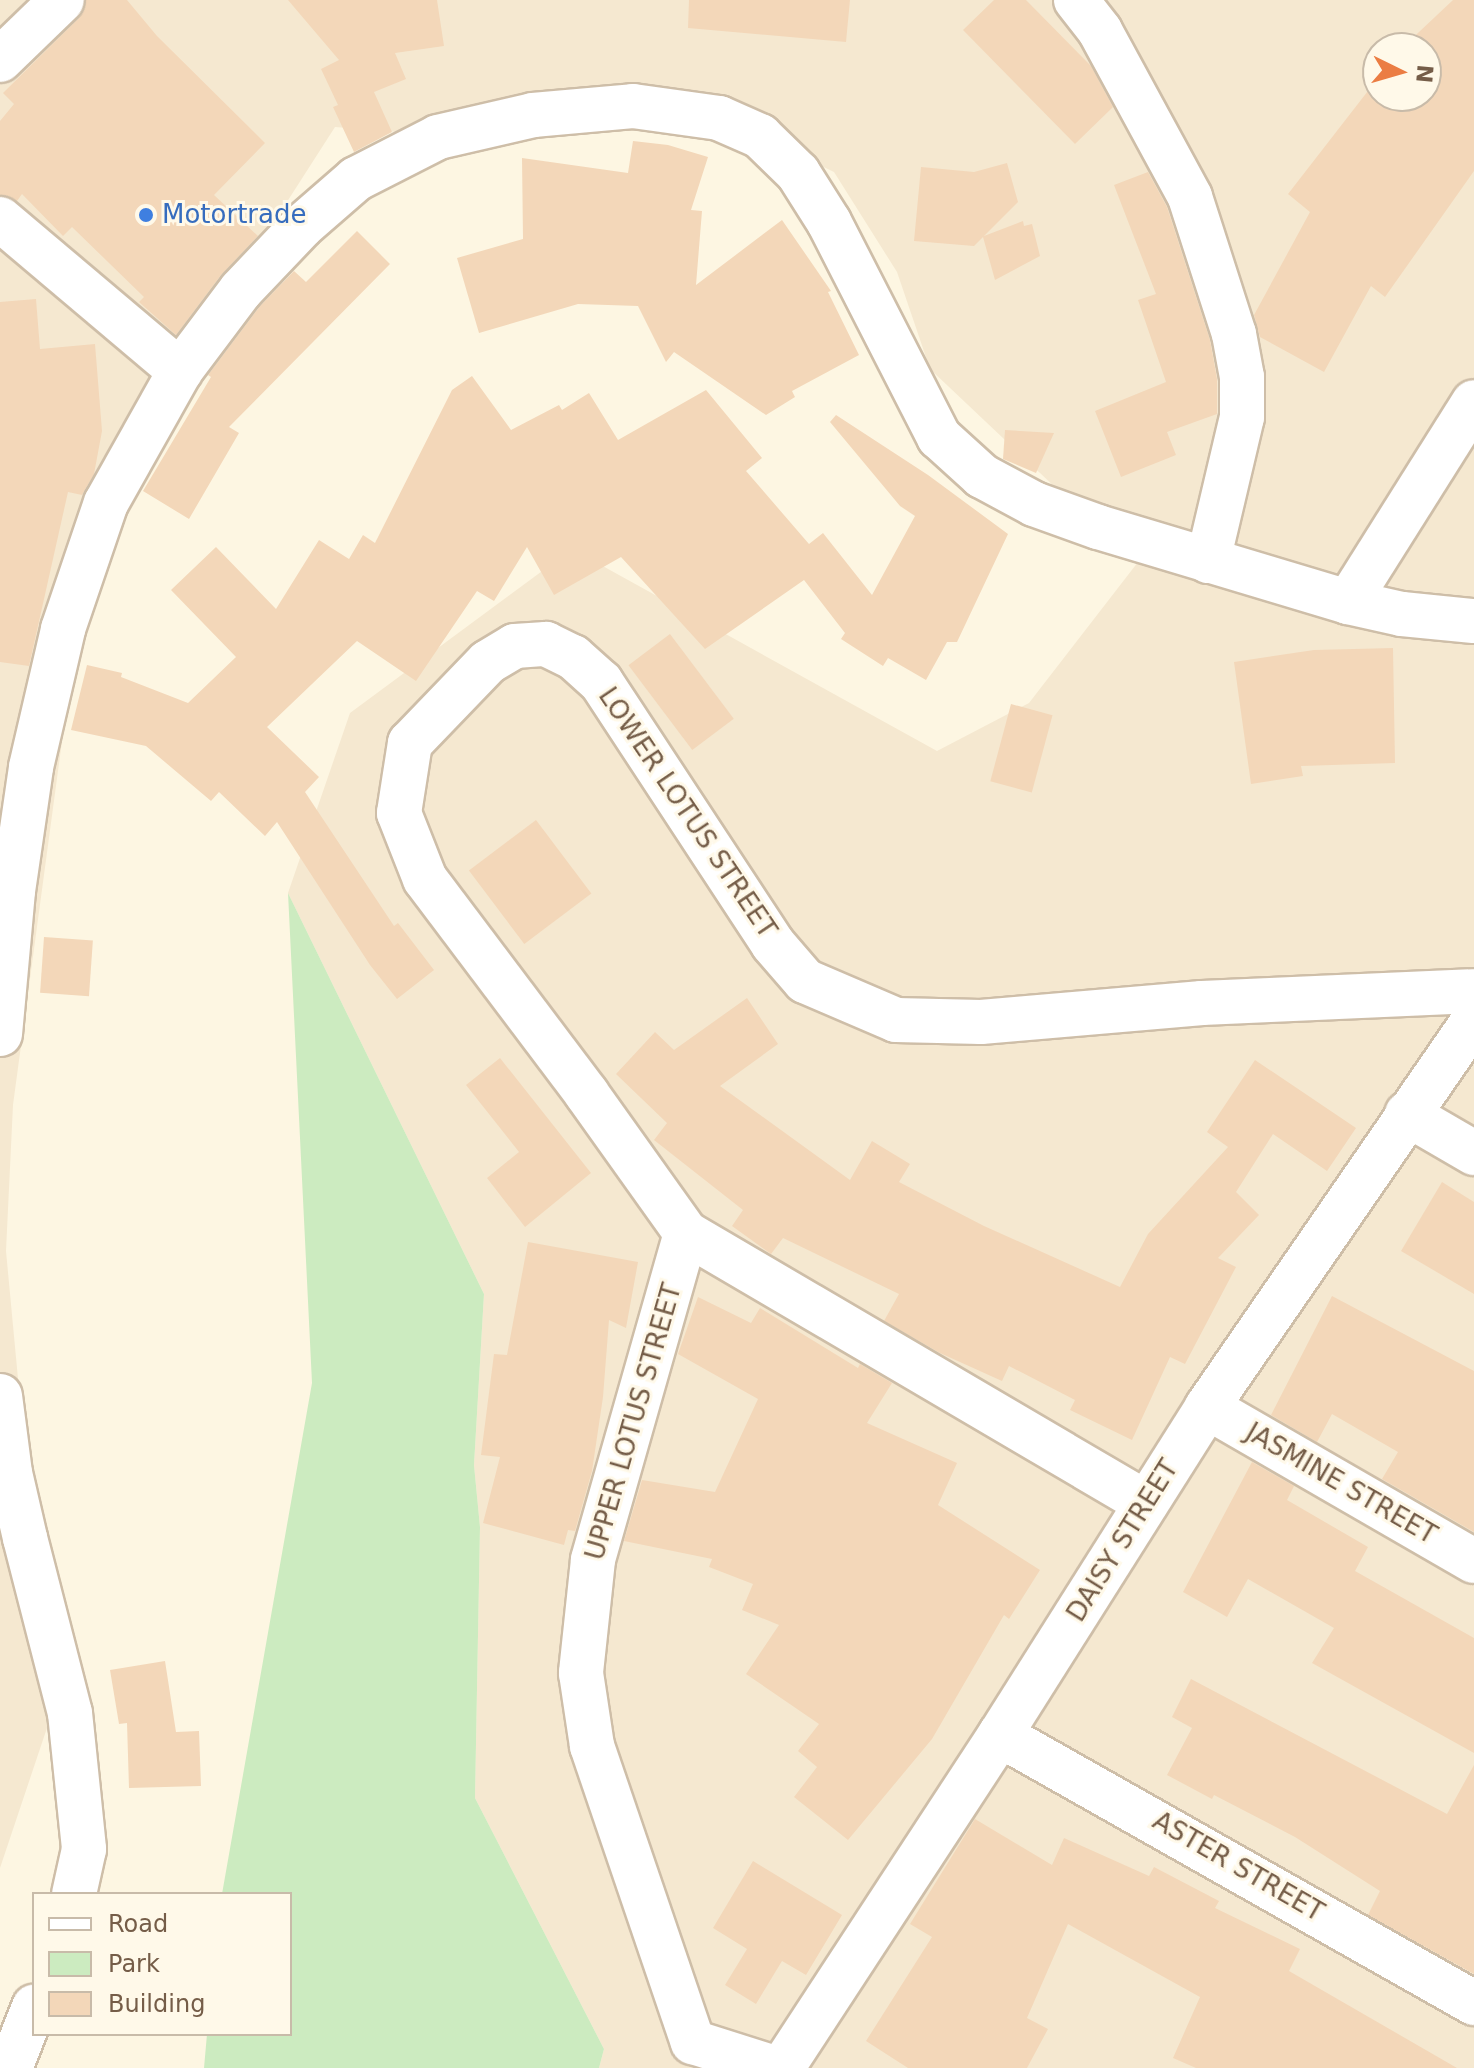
<!DOCTYPE html>
<html>
<head>
<meta charset="utf-8">
<style>
  body { margin:0 }
  #map { position:relative; width:1474px; height:2068px; overflow:hidden; background:#fdf6e2; font-family:"DejaVu Sans",sans-serif }
  div>[style] { position:absolute }
  [style*='--x'] { left:calc(var(--x)*1px); top:calc(var(--y)*1px); width:calc(var(--w)*1px); rotate:calc(var(--a)*1deg) }
  .residential>* { inset:0; background:#f5e8d0 }
  .green>* { inset:0; background:#ccebc0 }
  .building>* { inset:0; background:#f3d7b9; transform-origin:0 0 }
  .roads { filter:drop-shadow(2px 0 #cebea8) drop-shadow(-2px 0 #cebea8) drop-shadow(0 2px #cebea8) drop-shadow(0 -2px #cebea8) }
  .minor>* { height:44px; margin:-22px; padding:0 22px; transform-origin:22px; border-radius:22px; background:#fff }
  .dots>* { width:22px; height:22px; translate:-50% -50%; box-sizing:border-box; border:4px solid #fff9e9; border-radius:50% }
  span { translate:-50% -50%; white-space:nowrap; text-align:center; line-height:1.15; -webkit-text-stroke:6px #fff9e9; paint-order:stroke }
  .shop-label { font-size:26px; color:#366cbe }
  .left { translate:0 -50%; text-align:left }
  .street-label { font-size:26px; color:#755d48 }
  .legend { position:absolute; left:32px; top:1892px; width:260px; height:144px; box-sizing:border-box; background:#fff9e9; border:2px solid #c8bba9; margin:0; padding:10px 14px; list-style:none; font-size:24px; color:#755d48 }
  .legend li { display:flex; align-items:center; gap:16px; height:40px }
  .legend b { width:40px; border:2px solid #c8bba9 }
  .north { position:absolute; left:1362px; top:32px; width:80px; height:80px; box-sizing:border-box; background:#fff9e9; border:2px solid #c8bba9; border-radius:50%; rotate:95deg; font-size:22px; font-weight:700; line-height:32px; text-align:center; color:#755d48 }
  .north::after { content:''; display:block; margin:auto; width:28px; height:36px; background:#eb7d43; clip-path:polygon(50% 0,100% 100%,50% 72%,0 100%) }
</style>
</head>
<body>
<div id="map">
  <div class="residential">
    <div style="clip-path:polygon(evenodd,0 0,1474px 0,1474px 2068px,599px 2068px,604px 2049px,475px 1798px,480px 1527px,474px 1465px,484px 1294px,288px 893px,350px 713px,572px 549px,937px 751px,1029px 703px,1162px 531px,1059px 491px,930px 369px,897px 272px,834px 172px,719px 116px,437px 135px,335px 127px,179px 370px,84px 578px,13px 1105px,6px 1251px,50px 1719px,0 1868px,0 0,1378px 48px,1426px 48px,1426px 96px,1378px 96px,1378px 48px)"></div>
  </div>
  <div class="green">
    <div style="clip-path:polygon(288px 893px,484px 1294px,474px 1465px,480px 1527px,475px 1798px,604px 2049px,599px 2068px,204px 2068px,207px 2034px,290px 2034px,290px 1894px,222px 1894px,312px 1383px)"></div>
  </div>
  <div class="building">
    <div style="clip-path:polygon(86px 0,127px 0,157px 36px,265px 143px,214px 195px,258px 236px,221px 275px,176px 335px,139px 302px,144px 297px,72px 227px,63px 236px,22px 194px,17px 201px,0 195px,0 121px,14px 104px,3px 93px,79px 18px)"></div>
    <div style="clip-path:polygon(288px 0,437px 0,444px 46px,395px 53px,406px 79px,374px 92px,392px 132px,354px 152px,333px 107px,338px 105px,321px 69px,339px 60px)"></div>
    <div style="clip-path:polygon(689px 0,850px 0,846px 42px,688px 28px)"></div>
    <div style="clip-path:polygon(994px 0,1026px 0,1091px 66px,1113px 107px,1075px 144px,963px 30px)"></div>
    <div style="clip-path:polygon(1453px 0,1474px 0,1474px 171px,1385px 297px,1371px 286px,1324px 372px,1260px 337px,1254px 315px,1310px 212px,1288px 194px,1378px 78px,1378px 96px,1426px 96px,1426px 48px,1402px 48px)"></div>
    <div style="clip-path:polygon(633px 141px,668px 145px,708px 157px,691px 210px,702px 211px,696px 285px,782px 220px,831px 291px,828px 292px,859px 355px,792px 391px,795px 397px,766px 415px,674px 352px,666px 362px,638px 306px,578px 304px,479px 333px,457px 258px,523px 239px,522px 158px,628px 173px)"></div>
    <div style="clip-path:polygon(1007px 163px,1018px 202px,984px 236px,1023px 221px,1024px 226px,1032px 224px,1040px 256px,995px 280px,983px 237px,974px 246px,914px 241px,921px 167px,974px 172px)"></div>
    <div style="clip-path:polygon(1148px 172px,1167px 207px,1210px 340px,1217px 379px,1217px 414px,1167px 432px,1176px 455px,1121px 477px,1095px 411px,1166px 382px,1138px 300px,1156px 294px,1114px 185px)"></div>
    <div style="clip-path:polygon(357px 231px,390px 264px,229px 427px,239px 433px,189px 519px,143px 491px,211px 377px,208px 375px,260px 306px,294px 271px,306px 282px)"></div>
    <div style="clip-path:polygon(36px 299px,40px 349px,95px 344px,102px 431px,94px 474px,82px 495px,68px 492px,29px 666px,0 662px,0 302px)"></div>
    <div style="clip-path:polygon(472px 376px,511px 430px,559px 405px,562px 410px,589px 393px,618px 440px,706px 390px,762px 458px,746px 471px,809px 544px,823px 533px,872px 595px,915px 516px,900px 506px,830px 422px,836px 415px,928px 475px,1008px 534px,957px 642px,947px 642px,926px 680px,888px 658px,883px 666px,841px 639px,845px 633px,804px 580px,705px 649px,621px 557px,554px 595px,527px 547px,494px 601px,477px 591px,416px 681px,357px 641px,267px 727px,319px 777px,305px 792px,394px 926px,398px 923px,434px 970px,397px 999px,370px 965px,277px 822px,265px 836px,219px 792px,211px 801px,146px 746px,71px 730px,87px 665px,122px 673px,121px 677px,188px 703px,236px 657px,171px 590px,216px 547px,276px 609px,319px 540px,349px 559px,363px 535px,375px 543px,452px 390px)"></div>
    <div style="clip-path:polygon(1005px 430px,1054px 433px,1036px 473px,1003px 459px)"></div>
    <div style="left:670px;top:634px;width:106px;height:52px;rotate:53deg"></div>
    <div style="clip-path:polygon(1393px 648px,1395px 763px,1301px 766px,1303px 776px,1251px 784px,1234px 662px,1314px 650px)"></div>
    <div style="left:1011px;top:704px;width:43px;height:80px;rotate:15deg"></div>
    <div style="left:536px;top:820px;width:92px;height:84px;rotate:53deg"></div>
    <div style="left:44px;top:937px;width:49px;height:56px;rotate:4deg"></div>
    <div style="clip-path:polygon(747px 998px,778px 1044px,720px 1086px,850px 1180px,872px 1141px,910px 1164px,899px 1182px,984px 1226px,1120px 1287px,1148px 1234px,1228px 1147px,1207px 1132px,1255px 1060px,1356px 1128px,1327px 1171px,1273px 1134px,1236px 1192px,1259px 1215px,1218px 1258px,1236px 1267px,1185px 1364px,1170px 1357px,1132px 1440px,1070px 1410px,1075px 1400px,1009px 1366px,1002px 1381px,940px 1353px,884px 1321px,899px 1294px,783px 1238px,771px 1254px,732px 1226px,743px 1210px,654px 1140px,667px 1123px,616px 1074px,655px 1032px,674px 1050px)"></div>
    <div style="clip-path:polygon(500px 1058px,591px 1173px,525px 1227px,487px 1178px,519px 1152px,466px 1085px)"></div>
    <div style="clip-path:polygon(1442px 1182px,1474px 1202px,1474px 1294px,1401px 1251px)"></div>
    <div style="clip-path:polygon(528px 1242px,638px 1262px,626px 1328px,609px 1320px,603px 1397px,592px 1471px,575px 1531px,568px 1530px,564px 1545px,483px 1523px,500px 1457px,481px 1455px,494px 1354px,507px 1355px)"></div>
    <div style="clip-path:polygon(1332px 1296px,1474px 1371px,1474px 1532px,1382px 1479px,1398px 1452px,1332px 1414px,1317px 1442px,1271px 1415px)"></div>
    <div style="clip-path:polygon(698px 1297px,751px 1323px,760px 1308px,858px 1368px,860px 1364px,892px 1383px,867px 1423px,957px 1463px,938px 1505px,1040px 1570px,1009px 1619px,1004px 1615px,932px 1739px,848px 1840px,794px 1797px,817px 1767px,798px 1751px,819px 1724px,746px 1674px,779px 1625px,742px 1610px,753px 1584px,709px 1567px,712px 1559px,624px 1541px,642px 1480px,715px 1492px,758px 1399px,678px 1354px)"></div>
    <div style="clip-path:polygon(1252px 1462px,1294px 1486px,1287px 1500px,1368px 1547px,1355px 1571px,1474px 1638px,1474px 1753px,1312px 1663px,1334px 1628px,1248px 1579px,1227px 1617px,1183px 1592px)"></div>
    <div style="clip-path:polygon(165px 1661px,176px 1732px,199px 1731px,201px 1786px,129px 1788px,127px 1723px,119px 1724px,110px 1670px)"></div>
    <div style="clip-path:polygon(1191px 1679px,1447px 1814px,1474px 1765px,1474px 1974px,1368px 1915px,1380px 1891px,1295px 1837px,1214px 1795px,1212px 1799px,1167px 1775px,1192px 1728px,1172px 1717px)"></div>
    <div style="clip-path:polygon(975px 1819px,1052px 1865px,1064px 1838px,1149px 1876px,1154px 1867px,1219px 1901px,1215px 1908px,1300px 1949px,1289px 1971px,1457px 2068px,1196px 2068px,1173px 2058px,1200px 1997px,1068px 1924px,1027px 2018px,1048px 2029px,1027px 2068px,908px 2068px,866px 2041px,932px 1937px,910px 1924px)"></div>
    <div style="clip-path:polygon(753px 1861px,842px 1915px,806px 1975px,782px 1961px,756px 2004px,725px 1985px,747px 1949px,713px 1928px)"></div>
  </div>
  <div class="roads">
    <div class="minor">
      <div style="--x:1076;--y:0;--w:39;--a:52"></div>
      <div style="--x:1100;--y:31;--w:189;--a:61.5"></div>
      <div style="--x:1190;--y:197;--w:144;--a:72.2"></div>
      <div style="--x:1234;--y:334;--w:44;--a:79.5"></div>
      <div style="--x:1242;--y:377;--w:40;--a:90"></div>
      <div style="--x:1242;--y:417;--w:148;--a:103.3"></div>
      <div style="--x:0;--y:60;--w:86;--a:-44.1"></div>
      <div style="--x:0;--y:219;--w:236;--a:40.2"></div>
      <div style="--x:1348;--y:602;--w:236;--a:-57.8"></div>
      <div style="--x:0;--y:1034;--w:144;--a:-84.8"></div>
      <div style="--x:13;--y:891;--w:125;--a:-81.7"></div>
      <div style="--x:31;--y:767;--w:142;--a:-76.9"></div>
      <div style="--x:63;--y:629;--w:133;--a:-71.2"></div>
      <div style="--x:106;--y:503;--w:151;--a:-60.7"></div>
      <div style="--x:180;--y:371;--w:101;--a:-53"></div>
      <div style="--x:241;--y:290;--w:88;--a:-46.4"></div>
      <div style="--x:302;--y:226;--w:72;--a:-41"></div>
      <div style="--x:356;--y:179;--w:92;--a:-27.1"></div>
      <div style="--x:438;--y:137;--w:98;--a:-13"></div>
      <div style="--x:533;--y:115;--w:100;--a:-5.1"></div>
      <div style="--x:633;--y:106;--w:87;--a:7.9"></div>
      <div style="--x:719;--y:118;--w:45;--a:23.7"></div>
      <div style="--x:760;--y:136;--w:53;--a:44.2"></div>
      <div style="--x:798;--y:173;--w:58;--a:57.7"></div>
      <div style="--x:829;--y:222;--w:242;--a:62.9"></div>
      <div style="--x:939;--y:437;--w:58;--a:42.2"></div>
      <div style="--x:982;--y:476;--w:59;--a:28.3"></div>
      <div style="--x:1034;--y:504;--w:68;--a:19.8"></div>
      <div style="--x:1098;--y:527;--w:261;--a:16.7"></div>
      <div style="--x:1348;--y:602;--w:55;--a:12.5"></div>
      <div style="--x:1402;--y:614;--w:72;--a:5.6"></div>
      <div style="--x:1407;--y:1114;--w:78;--a:30.2"></div>
      <div style="--x:686;--y:1233;--w:340;--a:105.9"></div>
      <div style="--x:593;--y:1560;--w:114;--a:96.1"></div>
      <div style="--x:581;--y:1673;--w:74;--a:81.4"></div>
      <div style="--x:592;--y:1746;--w:313;--a:71.2"></div>
      <div style="--x:693;--y:2042;--w:86;--a:17.6"></div>
      <div style="--x:0;--y:1396;--w:78;--a:82.6"></div>
      <div style="--x:10;--y:1473;--w:67;--a:77"></div>
      <div style="--x:25;--y:1538;--w:181;--a:75.6"></div>
      <div style="--x:70;--y:1713;--w:137;--a:84.1"></div>
      <div style="--x:84;--y:1849;--w:46;--a:102.5"></div>
      <div style="--x:1207;--y:1407;--w:308;--a:30"></div>
      <div style="--x:1146;--y:1503;--w:533;--a:-149.59"></div>
      <div style="--x:686;--y:1233;--w:171;--a:-125.5"></div>
      <div style="--x:587;--y:1094;--w:269;--a:-127"></div>
      <div style="--x:425;--y:879;--w:71;--a:-111.5"></div>
      <div style="--x:399;--y:813;--w:71;--a:-81.1"></div>
      <div style="--x:410;--y:743;--w:112;--a:-46.1"></div>
      <div style="--x:488;--y:662;--w:31;--a:-31"></div>
      <div style="--x:515;--y:646;--w:31;--a:-4"></div>
      <div style="--x:546;--y:644;--w:30;--a:26"></div>
      <div style="--x:573;--y:657;--w:38;--a:42"></div>
      <div style="--x:601;--y:682;--w:313;--a:56.7"></div>
      <div style="--x:773;--y:944;--w:49;--a:49.1"></div>
      <div style="--x:805;--y:981;--w:99;--a:23.2"></div>
      <div style="--x:896;--y:1020;--w:85;--a:1.3"></div>
      <div style="--x:981;--y:1022;--w:222;--a:-4.9"></div>
      <div style="--x:1202;--y:1003;--w:272;--a:-2.5"></div>
      <div style="--x:1000;--y:1735;--w:545;--a:29.48"></div>
      <div style="--x:10;--y:2068;--w:66;--a:-68.5"></div>
      <div style="--x:782;--y:2068;--w:398;--a:-56.8"></div>
      <div style="--x:1000;--y:1735;--w:388;--a:-57.7"></div>
      <div style="--x:1207;--y:1407;--w:470;--a:-55.4"></div>
    </div>
  </div>
  <div class="dots">
    <div style="left:146px;top:215px;background:#3f7fe0"></div>
  </div>
  <div class="shop-label">
    <span class="left" style="left:162px;top:215px">Motortrade</span>
  </div>
  <div class="street-label">
    <span style="left:687px;top:813px;rotate:56deg">LOWER LOTUS STREET</span>
    <span style="left:634px;top:1422px;rotate:-74deg">UPPER LOTUS STREET</span>
    <span style="left:1341px;top:1484px;rotate:30deg">JASMINE STREET</span>
    <span style="left:1123px;top:1541px;rotate:-58deg">DAISY STREET</span>
    <span style="left:1238px;top:1867px;rotate:30deg">ASTER STREET</span>
  </div>
  <ul class="legend">
  <li><b style="height:10px;background:#fff"></b>Road</li>
  <li><b style="height:22px;background:#ccebc0"></b>Park</li>
  <li><b style="height:22px;background:#f3d7b9"></b>Building</li>
  </ul>
  <div class="north">N</div>
</div>
</body>
</html>
